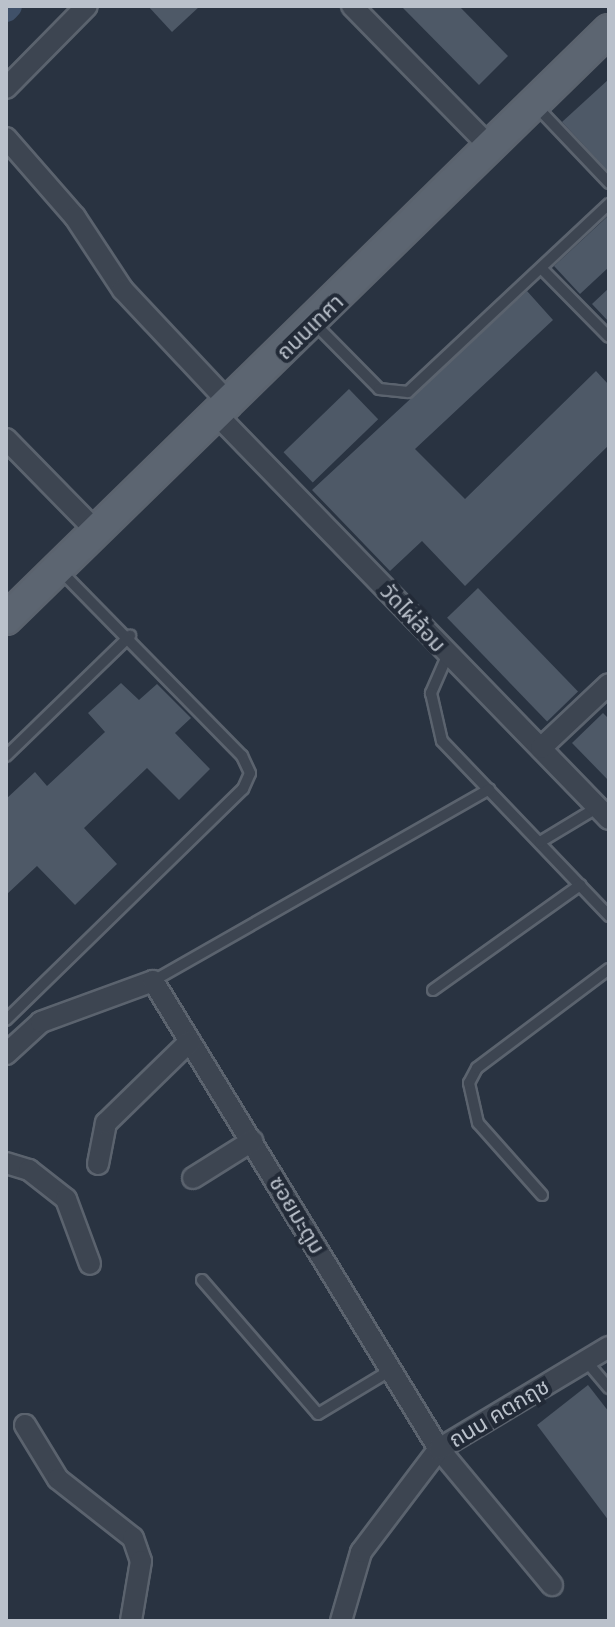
<!DOCTYPE html>
<html>
<head>
<meta charset="utf-8">
<style>
  body { margin:0 }
  #map { position:relative; width:615px; height:1627px; overflow:hidden; background:#293341; font-family:"PT Sans","Noto Sans Thai",sans-serif }
  div>[style] { position:absolute }
  [style*='--x'] { left:calc(var(--x)*1px); top:calc(var(--y)*1px); width:calc(var(--w)*1px); rotate:calc(var(--a)*1deg) }
  .canal>* { height:26px; margin:-13px; padding:0 13px; transform-origin:13px; border-radius:13px; background:#405169 }
  .building>* { inset:0; background:#4e5967; transform-origin:0 0 }
  .roads { filter:drop-shadow(2px 0 #5b636e) drop-shadow(-2px 0 #5b636e) drop-shadow(0 2px #5b636e) drop-shadow(0 -2px #5b636e) }
  .service>* { height:10px; margin:-5px; padding:0 5px; transform-origin:5px; border-radius:5px; background:#3d4551 }
  .minor>* { height:20px; margin:-10px; padding:0 10px; transform-origin:10px; border-radius:10px; background:#3d4551 }
  .primary>* { height:30px; margin:-15px; padding:0 15px; transform-origin:15px; border-radius:15px; background:#5c6571 }
  span { translate:-50% -50%; white-space:nowrap; text-align:center; line-height:1.15; -webkit-text-stroke:8px #222a37; paint-order:stroke }
  .street-label { font-size:22px; color:#bac1cb }
  .frame { position:absolute; inset:0; border:8px solid #bac1cb; pointer-events:none }
</style>
</head>
<body>
<div id="map">
  <div class="canal">
    <div style="--x:6;--y:9;--w:4;--a:-45"></div>
  </div>
  <div class="building">
    <div style="clip-path:polygon(148px 6px,200px 6px,172px 32px)"></div>
    <div style="clip-path:polygon(401px 6px,459px 6px,508px 56px,479px 85px)"></div>
    <div style="clip-path:polygon(609px 79px,609px 168px,607px 170px,562px 122px)"></div>
    <div style="clip-path:polygon(609px 215px,609px 267px,580px 294px,554px 266px)"></div>
    <div style="clip-path:polygon(609px 288px,609px 322px,592px 304px)"></div>
    <div style="clip-path:polygon(527px 291px,553px 320px,415px 449px,465px 499px,596px 371px,609px 385px,609px 445px,465px 586px,422px 541px,390px 571px,312px 490px)"></div>
    <div style="left:349px;top:389px;width:42px;height:91px;rotate:46deg"></div>
    <div style="left:478px;top:588px;width:144px;height:43px;rotate:46deg"></div>
    <div style="clip-path:polygon(121px 683px,139px 700px,157px 684px,191px 718px,175px 733px,210px 769px,179px 800px,147px 768px,84px 828px,117px 864px,75px 905px,37px 866px,6px 895px,6px 799px,35px 772px,47px 786px,105px 732px,88px 713px)"></div>
    <div style="clip-path:polygon(603px 713px,609px 719px,609px 781px,572px 743px)"></div>
    <div style="clip-path:polygon(588px 1385px,609px 1412px,609px 1521px,537px 1425px)"></div>
  </div>
  <div class="roads">
    <div class="service">
      <div style="--x:536;--y:106;--w:106;--a:46.5"></div>
      <div style="--x:542;--y:269;--w:95;--a:45.4"></div>
      <div style="--x:315;--y:324;--w:91;--a:45.4"></div>
      <div style="--x:379;--y:389;--w:29;--a:6"></div>
      <div style="--x:408;--y:392;--w:275;--a:-43.1"></div>
      <div style="--x:448;--y:654;--w:43;--a:113.6"></div>
      <div style="--x:431;--y:693;--w:49;--a:77.1"></div>
      <div style="--x:442;--y:741;--w:242;--a:46.3"></div>
      <div style="--x:6;--y:756;--w:173;--a:-44.1"></div>
      <div style="--x:540;--y:842;--w:68;--a:-31.1"></div>
      <div style="--x:153;--y:981;--w:387;--a:-29.7"></div>
      <div style="--x:433;--y:990;--w:181;--a:-35.5"></div>
      <div style="--x:6;--y:1020;--w:331;--a:-44.3"></div>
      <div style="--x:243;--y:789;--w:17;--a:-66"></div>
      <div style="--x:250;--y:773;--w:19;--a:-115"></div>
      <div style="--x:242;--y:756;--w:259;--a:-134.4"></div>
      <div style="--x:542;--y:1195;--w:96;--a:-131.6"></div>
      <div style="--x:478;--y:1123;--w:41;--a:-102.7"></div>
      <div style="--x:469;--y:1083;--w:17;--a:-62"></div>
      <div style="--x:477;--y:1068;--w:165;--a:-36.9"></div>
      <div style="--x:202;--y:1280;--w:177;--a:49.1"></div>
      <div style="--x:318;--y:1414;--w:85;--a:-31.1"></div>
      <div style="--x:587;--y:1362;--w:34;--a:50"></div>
    </div>
    <div class="minor">
      <div style="--x:352;--y:6;--w:199;--a:45.6"></div>
      <div style="--x:6;--y:88;--w:115;--a:-45.4"></div>
      <div style="--x:6;--y:138;--w:105;--a:48.9"></div>
      <div style="--x:75;--y:217;--w:87;--a:56.7"></div>
      <div style="--x:123;--y:290;--w:156;--a:46.8"></div>
      <div style="--x:217;--y:415;--w:563;--a:45.86"></div>
      <div style="--x:6;--y:439;--w:132;--a:45.6"></div>
      <div style="--x:541;--y:748;--w:93;--a:-43.3"></div>
      <div style="--x:6;--y:1054;--w:47;--a:-42.4"></div>
      <div style="--x:41;--y:1022;--w:119;--a:-20.1"></div>
      <div style="--x:153;--y:981;--w:548;--a:58.57"></div>
      <div style="--x:439;--y:1449;--w:177;--a:50.3"></div>
      <div style="--x:6;--y:1163;--w:24;--a:17"></div>
      <div style="--x:29;--y:1170;--w:47;--a:38.1"></div>
      <div style="--x:66;--y:1199;--w:69;--a:69.7"></div>
      <div style="--x:98;--y:1164;--w:42;--a:-79"></div>
      <div style="--x:106;--y:1123;--w:117;--a:-44.3"></div>
      <div style="--x:193;--y:1178;--w:70;--a:-32.1"></div>
      <div style="--x:25;--y:1425;--w:63;--a:58.6"></div>
      <div style="--x:58;--y:1479;--w:95;--a:38.2"></div>
      <div style="--x:133;--y:1538;--w:24;--a:71"></div>
      <div style="--x:141;--y:1561;--w:61;--a:99.5"></div>
      <div style="--x:341;--y:1621;--w:72;--a:-73.8"></div>
      <div style="--x:361;--y:1552;--w:129;--a:-52.9"></div>
      <div style="--x:439;--y:1449;--w:198;--a:-31"></div>
    </div>
    <div class="primary">
      <div style="--x:6;--y:619;--w:843;--a:-44.33"></div>
    </div>
  </div>
  <div class="street-label">
    <span style="left:310px;top:327px;rotate:-44deg">ถนนเทศา</span>
    <span style="left:413px;top:618px;rotate:47deg">วัดไผ่ล้อม</span>
    <span style="left:297px;top:1215px;rotate:59deg">ซอยมะตูม</span>
    <span style="left:499px;top:1413px;rotate:-31deg">ถนน คตกฤช</span>
  </div>
  <div class="frame"></div>
</div>
</body>
</html>
